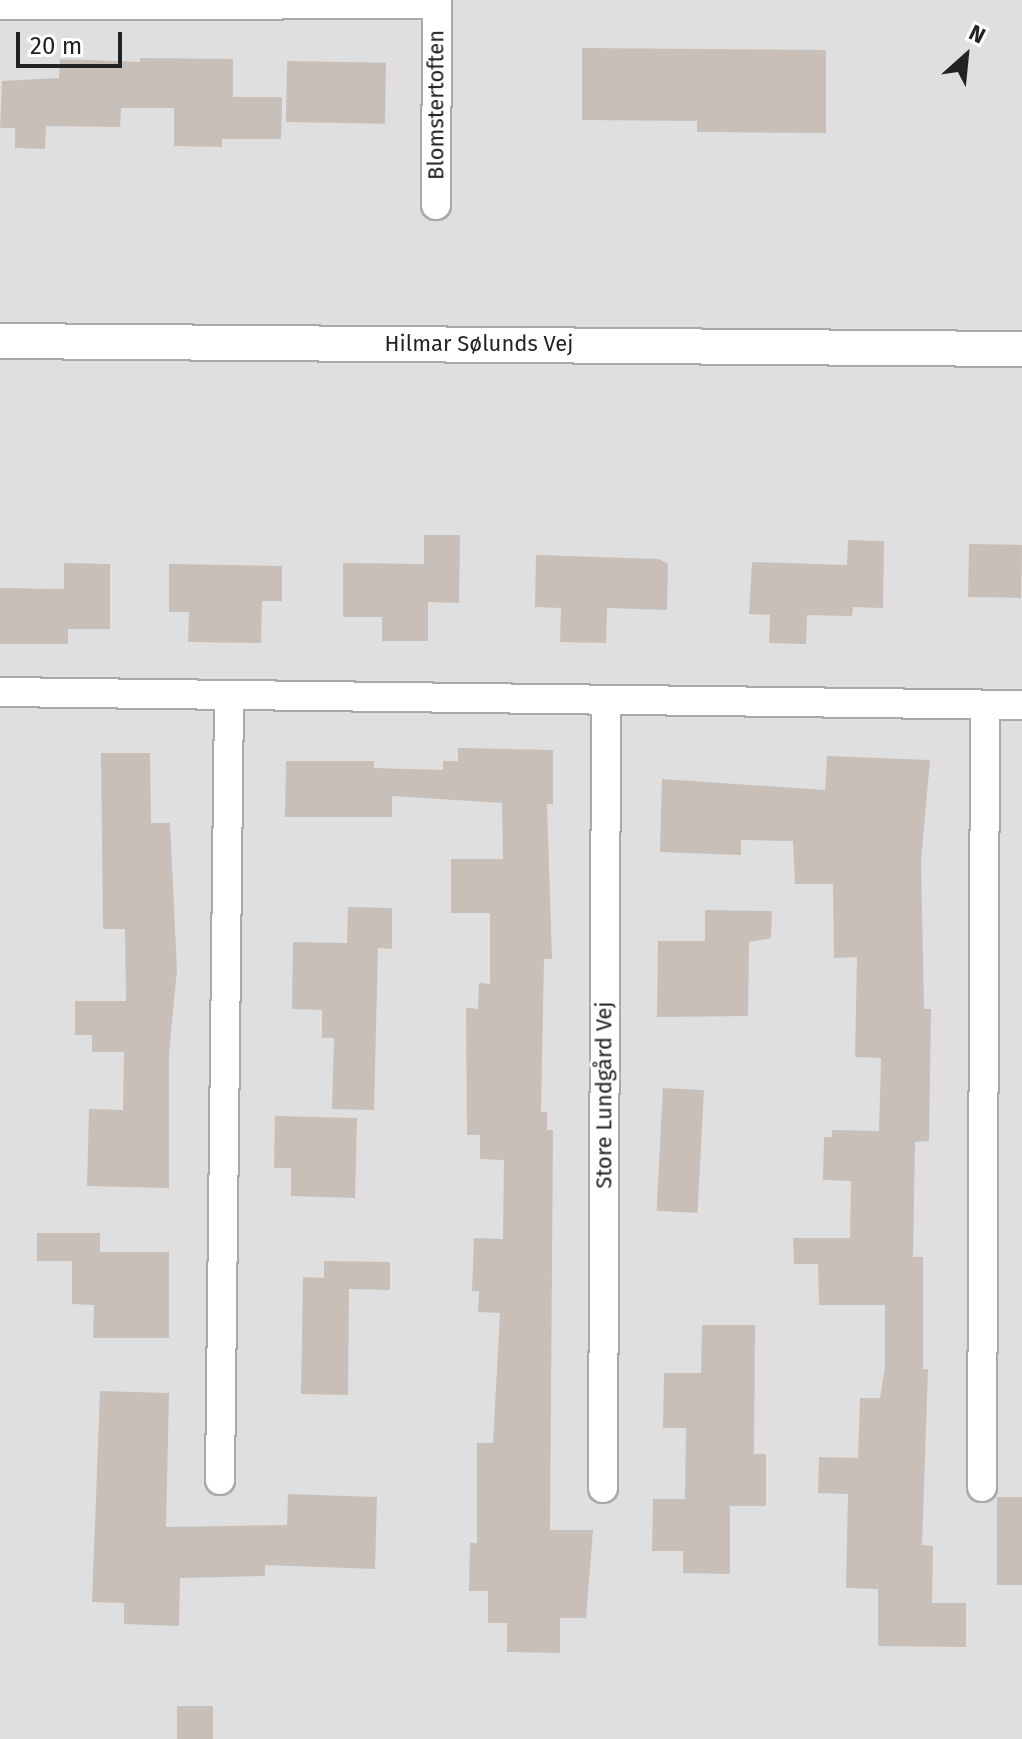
<!DOCTYPE html>
<html>
<head>
<meta charset="utf-8">
<style>
  body { margin:0 }
  #map { position:relative; width:1022px; height:1739px; overflow:hidden; background:#f2efe9; font-family:"Fira Sans",sans-serif }
  div>[style] { position:absolute }
  [style*='--x'] { left:calc(var(--x)*1px); top:calc(var(--y)*1px); width:calc(var(--w)*1px); rotate:calc(var(--a)*1deg) }
  .residential>* { inset:0; background:#e0dfdf; transform-origin:0 0 }
  .building>* { inset:0; background:#c7bfb8; transform-origin:0 0 }
  .roads { filter:drop-shadow(2px 0 #a9a9a9) drop-shadow(-2px 0 #a9a9a9) drop-shadow(0 2px #a9a9a9) drop-shadow(0 -2px #a9a9a9) }
  .minor>* { height:28px; margin:-14px; padding:0 14px; transform-origin:14px; border-radius:14px; background:#fff }
  .tertiary>* { height:34px; margin:-17px; padding:0 17px; transform-origin:17px; border-radius:17px; background:#fff }
  span { translate:-50% -50%; white-space:nowrap; text-align:center; line-height:1.15; -webkit-text-stroke:6px #fff; paint-order:stroke }
  .street-label { font-size:22px; color:#222 }
  .north { position:absolute; left:926px; top:16px; width:80px; height:80px; -webkit-text-stroke:6px #fff; paint-order:stroke; rotate:27deg; font-size:22px; font-weight:700; line-height:32px; text-align:center; color:#222 }
  .north::after { content:''; display:block; margin:auto; width:28px; height:36px; background:#222; clip-path:polygon(50% 0,100% 100%,50% 72%,0 100%) }
  .scale { position:absolute; left:16px; top:32px; width:106px; height:36px; box-sizing:border-box; border:4px solid #222; border-top:0; padding-left:10px; font-size:24px; line-height:28px; white-space:nowrap; color:#222; -webkit-text-stroke:6px #fff; paint-order:stroke }
</style>
</head>
<body>
<div id="map">
  <div class="residential">
    <div style="left:0;top:0;width:1022px;height:1739px"></div>
  </div>
  <div class="building">
    <div style="clip-path:polygon(582px 48px,826px 50px,826px 133px,697px 132px,697px 121px,582px 120px)"></div>
    <div style="clip-path:polygon(140px 58px,233px 59px,233px 97px,282px 97px,281px 139px,222px 139px,222px 147px,174px 146px,174px 108px,121px 108px,120px 127px,46px 126px,45px 149px,15px 148px,15px 128px,0 128px,2px 81px,59px 78px,60px 59px,140px 62px)"></div>
    <div style="left:287px;top:61px;width:99px;height:61px;rotate:1deg"></div>
    <div style="clip-path:polygon(424px 535px,460px 535px,459px 603px,428px 602px,428px 641px,382px 641px,382px 617px,343px 617px,343px 563px,424px 564px)"></div>
    <div style="clip-path:polygon(848px 540px,884px 541px,883px 608px,853px 607px,852px 616px,807px 615px,806px 644px,769px 643px,770px 615px,749px 614px,752px 562px,847px 565px)"></div>
    <div style="left:969px;top:544px;width:53px;height:53px;rotate:1deg"></div>
    <div style="clip-path:polygon(536px 555px,659px 559px,668px 564px,667px 610px,607px 608px,606px 643px,560px 642px,561px 608px,535px 607px)"></div>
    <div style="clip-path:polygon(64px 563px,110px 564px,110px 629px,68px 629px,68px 644px,0 644px,0 588px,64px 589px)"></div>
    <div style="clip-path:polygon(169px 564px,282px 566px,282px 601px,262px 601px,261px 643px,188px 642px,189px 612px,169px 612px)"></div>
    <div style="clip-path:polygon(458px 748px,553px 750px,553px 804px,547px 804px,552px 959px,544px 959px,541px 1112px,547px 1112px,547px 1130px,553px 1130px,550px 1530px,593px 1530px,586px 1618px,560px 1618px,560px 1653px,507px 1652px,507px 1623px,488px 1623px,488px 1591px,469px 1591px,470px 1543px,477px 1543px,477px 1443px,493px 1443px,500px 1313px,478px 1312px,479px 1291px,472px 1291px,474px 1238px,503px 1239px,504px 1160px,480px 1159px,480px 1135px,467px 1135px,466px 1008px,478px 1009px,479px 983px,490px 984px,490px 913px,451px 913px,451px 859px,503px 859px,502px 803px,392px 796px,392px 817px,285px 817px,286px 761px,374px 761px,374px 768px,443px 770px,443px 761px,458px 761px)"></div>
    <div style="clip-path:polygon(101px 753px,150px 753px,151px 823px,170px 823px,177px 970px,169px 1053px,169px 1188px,87px 1186px,89px 1109px,123px 1110px,124px 1052px,92px 1052px,92px 1035px,75px 1035px,75px 1001px,126px 1001px,125px 929px,103px 929px)"></div>
    <div style="clip-path:polygon(827px 756px,930px 760px,921px 861px,924px 1009px,931px 1009px,929px 1141px,915px 1142px,913px 1257px,923px 1257px,923px 1369px,928px 1369px,922px 1545px,933px 1546px,932px 1603px,966px 1603px,966px 1647px,878px 1646px,878px 1589px,846px 1588px,848px 1494px,818px 1493px,819px 1457px,858px 1458px,860px 1398px,880px 1398px,885px 1367px,885px 1305px,819px 1305px,818px 1264px,794px 1264px,793px 1238px,850px 1238px,851px 1181px,823px 1180px,824px 1137px,832px 1137px,832px 1130px,879px 1131px,881px 1058px,855px 1057px,857px 957px,834px 958px,833px 884px,795px 884px,793px 841px,741px 840px,741px 855px,660px 852px,662px 779px,825px 790px)"></div>
    <div style="clip-path:polygon(348px 907px,392px 908px,392px 949px,378px 948px,374px 1110px,332px 1109px,334px 1038px,322px 1038px,322px 1010px,292px 1009px,293px 942px,347px 943px)"></div>
    <div style="clip-path:polygon(705px 910px,772px 911px,771px 938px,749px 942px,748px 1016px,657px 1017px,658px 941px,705px 941px)"></div>
    <div style="left:663px;top:1088px;width:41px;height:123px;rotate:3deg"></div>
    <div style="clip-path:polygon(275px 1116px,357px 1118px,355px 1198px,291px 1196px,291px 1168px,274px 1168px)"></div>
    <div style="clip-path:polygon(37px 1233px,100px 1233px,100px 1252px,169px 1252px,169px 1338px,93px 1338px,94px 1305px,72px 1304px,72px 1261px,37px 1261px)"></div>
    <div style="clip-path:polygon(324px 1261px,390px 1262px,390px 1290px,349px 1289px,348px 1395px,301px 1394px,303px 1277px,324px 1278px)"></div>
    <div style="clip-path:polygon(702px 1325px,755px 1325px,754px 1454px,766px 1454px,766px 1506px,730px 1506px,730px 1574px,683px 1573px,683px 1551px,652px 1551px,653px 1499px,685px 1499px,686px 1428px,663px 1428px,664px 1373px,701px 1373px)"></div>
    <div style="clip-path:polygon(100px 1391px,169px 1393px,166px 1527px,287px 1525px,288px 1494px,377px 1497px,375px 1569px,265px 1565px,265px 1576px,180px 1578px,179px 1626px,124px 1624px,124px 1603px,92px 1602px)"></div>
    <div style="left:997px;top:1497px;width:25px;height:88px"></div>
    <div style="left:177px;top:1706px;width:36px;height:33px"></div>
  </div>
  <div class="roads">
    <div class="minor">
      <div style="--x:0;--y:5;--w:437;--a:-0.1"></div>
      <div style="--x:436;--y:205;--w:205;--a:-89.7"></div>
      <div style="--x:0;--y:692;--w:1022;--a:0.73"></div>
      <div style="--x:220;--y:1480;--w:785;--a:-89.34"></div>
      <div style="--x:982;--y:1487;--w:782;--a:-89.78"></div>
      <div style="--x:603;--y:1488;--w:787;--a:-89.78"></div>
    </div>
    <div class="tertiary">
      <div style="--x:0;--y:341;--w:1022;--a:0.45"></div>
    </div>
  </div>
  <div class="street-label">
    <span style="left:436px;top:105px;rotate:-90deg">Blomstertoften</span>
    <span style="left:479px;top:344px">Hilmar Sølunds Vej</span>
    <span style="left:604px;top:1095px;rotate:-90deg">Store Lundgård Vej</span>
  </div>
  <div class="north">N</div>
  <div class="scale">20 m</div>
</div>
</body>
</html>
